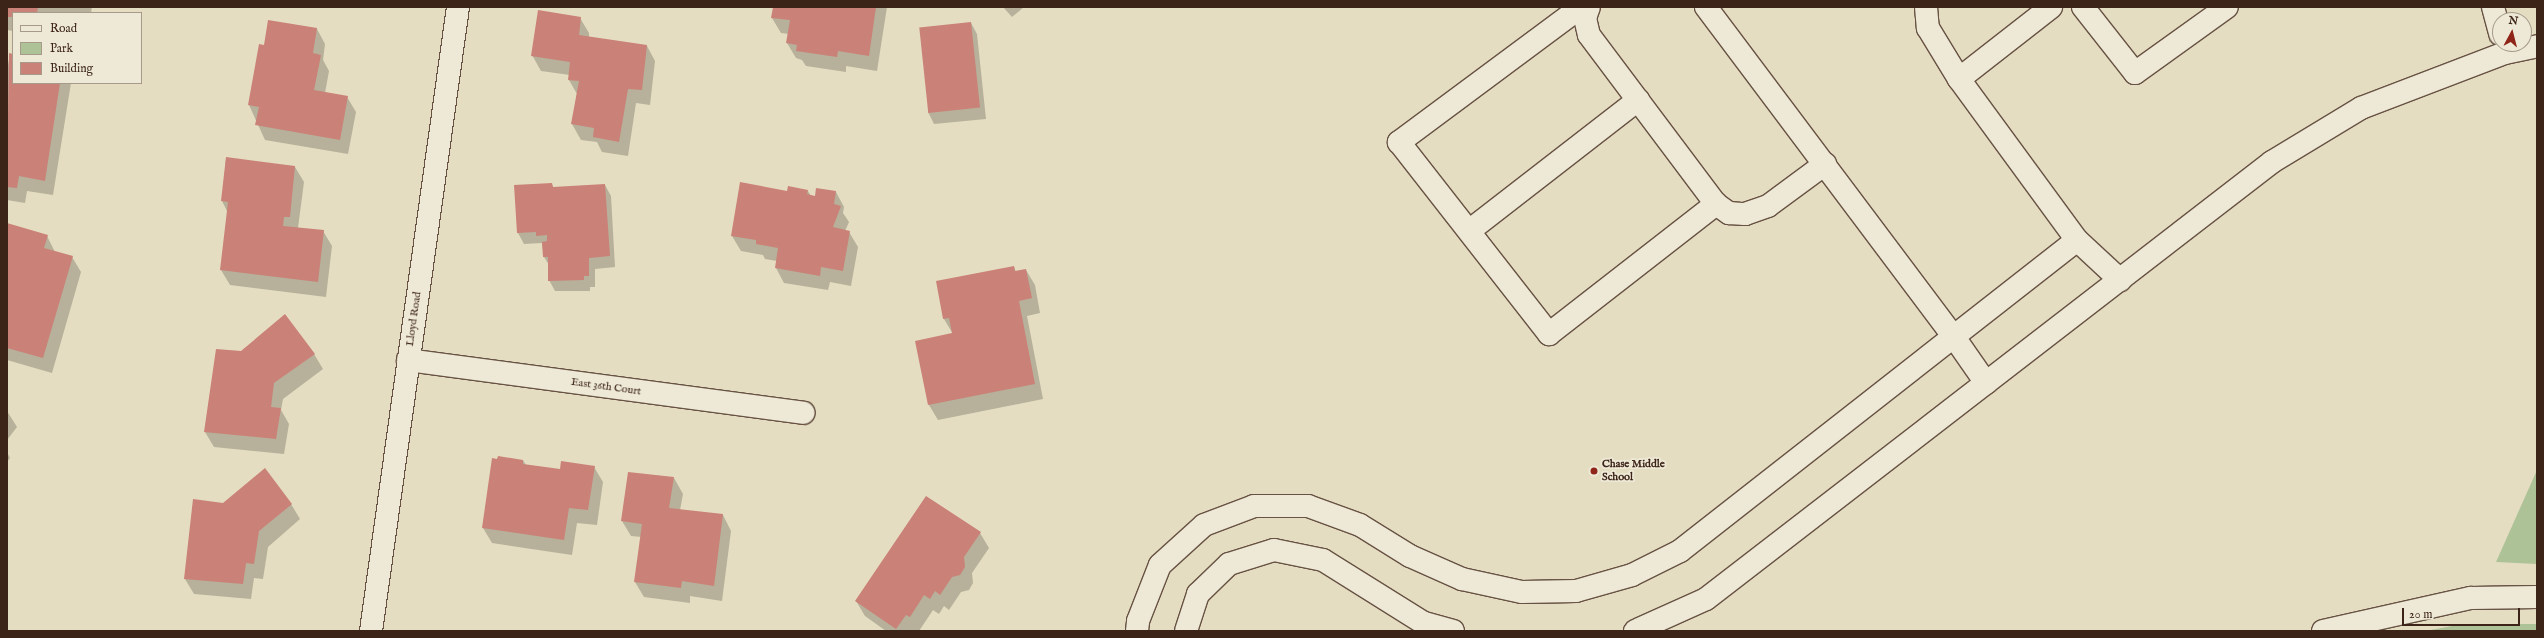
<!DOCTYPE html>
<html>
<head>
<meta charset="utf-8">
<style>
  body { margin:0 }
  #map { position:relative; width:2544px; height:638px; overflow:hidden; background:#e5ddc1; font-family:"IM FELL English",serif }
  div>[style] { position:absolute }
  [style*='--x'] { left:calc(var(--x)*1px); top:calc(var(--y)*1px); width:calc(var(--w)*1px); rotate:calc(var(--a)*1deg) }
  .green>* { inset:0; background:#aec298 }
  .shadow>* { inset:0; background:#0003 }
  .building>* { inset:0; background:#ca8177; transform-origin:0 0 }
  .roads { filter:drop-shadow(1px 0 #675243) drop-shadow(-1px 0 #675243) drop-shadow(0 1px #675243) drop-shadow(0 -1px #675243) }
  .minor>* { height:22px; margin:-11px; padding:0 11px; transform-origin:11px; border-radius:11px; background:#eee9d7 }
  .dots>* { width:11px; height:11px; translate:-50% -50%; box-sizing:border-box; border:2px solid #eee9d7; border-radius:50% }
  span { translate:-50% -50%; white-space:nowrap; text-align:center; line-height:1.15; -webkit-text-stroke:3.5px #eee9d7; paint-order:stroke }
  .street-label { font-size:11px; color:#3d2419 }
  .poi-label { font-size:11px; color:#3d2419; font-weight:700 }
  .left { translate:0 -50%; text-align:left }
  .frame { position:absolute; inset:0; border:8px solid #3d2419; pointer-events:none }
  .legend { position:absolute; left:12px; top:12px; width:130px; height:72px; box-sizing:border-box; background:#eee9d7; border:1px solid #a79a8b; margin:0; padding:5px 7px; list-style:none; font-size:12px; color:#3d2419 }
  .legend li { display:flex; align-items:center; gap:8px; height:20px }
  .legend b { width:20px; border:1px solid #a79a8b }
  .north { position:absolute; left:2492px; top:12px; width:40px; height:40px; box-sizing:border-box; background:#eee9d7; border:1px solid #a79a8b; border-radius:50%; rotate:7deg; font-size:11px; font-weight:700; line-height:16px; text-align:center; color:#3d2419 }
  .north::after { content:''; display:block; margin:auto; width:14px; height:18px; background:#8f2418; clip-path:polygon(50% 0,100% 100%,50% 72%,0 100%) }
  .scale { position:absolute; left:2402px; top:608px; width:118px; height:18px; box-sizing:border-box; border:2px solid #3d2419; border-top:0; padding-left:5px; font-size:12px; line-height:14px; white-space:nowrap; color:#3d2419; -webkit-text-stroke:3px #eee9d7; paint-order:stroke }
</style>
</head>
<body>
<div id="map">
  <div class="green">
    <div style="clip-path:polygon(2537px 470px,2537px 564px,2496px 562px)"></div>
    <div style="clip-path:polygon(2463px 624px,2537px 624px,2537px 631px,2425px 631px)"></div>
  </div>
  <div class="shadow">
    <div style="clip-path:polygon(7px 7px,92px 7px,91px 13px,13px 13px,13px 31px,7px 30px)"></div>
    <div style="clip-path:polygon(774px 7px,887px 7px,877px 71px,846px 66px,846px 72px,806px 66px,802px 60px,796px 58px,787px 43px,789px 34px,781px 33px,772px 18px)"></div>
    <div style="clip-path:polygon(1003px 7px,1024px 7px,1012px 17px)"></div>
    <div style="clip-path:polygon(580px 18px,589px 33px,589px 38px,647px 46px,655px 61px,650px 105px,636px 103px,628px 156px,602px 152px,597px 142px,581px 140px,572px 124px,577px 94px,569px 80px,570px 75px,541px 71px,532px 55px)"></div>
    <div style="clip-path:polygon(971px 23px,977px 34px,986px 119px,934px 124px,928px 112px)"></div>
    <div style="clip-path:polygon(317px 29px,325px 44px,323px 60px,329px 71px,325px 93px,347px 97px,356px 112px,348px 154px,265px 140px,249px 105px,265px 46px)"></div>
    <div style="clip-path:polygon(10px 55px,13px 55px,13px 83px,71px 83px,53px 195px,27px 191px,25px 203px,7px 200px,7px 70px)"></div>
    <div style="clip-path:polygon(226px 158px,295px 167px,304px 182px,298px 228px,323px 231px,332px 246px,326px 297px,230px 285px,221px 270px,228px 213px,222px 201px)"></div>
    <div style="clip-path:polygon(552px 185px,554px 188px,605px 185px,611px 196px,615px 267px,595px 269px,595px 287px,590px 287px,590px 291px,555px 291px,549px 280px,549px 265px,544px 257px,542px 243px,524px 244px,518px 233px)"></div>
    <div style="clip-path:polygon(808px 191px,811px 196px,815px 197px,836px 192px,844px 207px,843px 213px,849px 222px,845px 231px,849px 232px,858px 247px,851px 286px,830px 282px,828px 290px,784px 283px,776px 268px,777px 261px,765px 259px,763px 255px,741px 251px,732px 236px,787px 192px)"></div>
    <div style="clip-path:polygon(7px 224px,47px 236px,55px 252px,72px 257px,81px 272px,52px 373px,7px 360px)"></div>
    <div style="clip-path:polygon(1014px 267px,1016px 272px,1026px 270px,1035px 285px,1040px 313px,1027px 316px,1043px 399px,938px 420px,929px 405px,953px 334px,944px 319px,937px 282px)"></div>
    <div style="clip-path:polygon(314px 354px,323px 369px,283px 399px,281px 410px,289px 424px,284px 454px,214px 447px,205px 432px)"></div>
    <div style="clip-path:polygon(7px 411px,17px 427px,7px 440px)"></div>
    <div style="clip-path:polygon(7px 452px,10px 458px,7px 462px)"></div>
    <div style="clip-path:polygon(497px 460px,523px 460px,526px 465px,561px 470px,594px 467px,603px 482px,597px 525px,577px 523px,572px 555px,492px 543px,483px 528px)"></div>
    <div style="clip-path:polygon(674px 478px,683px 494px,680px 510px,723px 515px,731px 531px,722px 601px,690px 596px,690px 603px,644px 597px,635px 582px,642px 537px,631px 536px,622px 521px)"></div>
    <div style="clip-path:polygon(223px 504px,291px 504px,300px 519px,268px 547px,263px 579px,254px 578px,251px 599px,194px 594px,185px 579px)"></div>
    <div style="clip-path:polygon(980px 533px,989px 548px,972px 573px,973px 583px,969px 590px,961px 592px,949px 610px,944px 606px,939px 614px,933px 610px,919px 631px,886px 631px,865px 616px,856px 601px)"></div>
  </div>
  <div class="building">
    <div style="clip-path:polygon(7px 7px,38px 7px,37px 13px,13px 13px,13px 17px,7px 17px)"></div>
    <div style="clip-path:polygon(773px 7px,876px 7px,869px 56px,838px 51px,837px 57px,796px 51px,797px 45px,786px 43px,790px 20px,771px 18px)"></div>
    <div style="clip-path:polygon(538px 10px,581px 17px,579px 35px,647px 45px,642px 90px,628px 89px,619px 142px,593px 137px,594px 128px,571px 124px,579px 81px,568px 80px,570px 62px,531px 56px)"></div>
    <div style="clip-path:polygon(268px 20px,317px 28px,313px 53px,321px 55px,314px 90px,348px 96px,340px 140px,255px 125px,259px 107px,248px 105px,259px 44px,264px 45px)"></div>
    <div style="left:971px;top:22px;width:86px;height:52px;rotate:84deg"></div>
    <div style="clip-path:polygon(9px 53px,13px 54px,13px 83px,60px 83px,45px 181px,19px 176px,17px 188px,7px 187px)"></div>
    <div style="clip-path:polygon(226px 157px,295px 166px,290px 217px,284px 217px,283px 226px,324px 230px,318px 282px,220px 270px,228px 202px,221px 201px)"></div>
    <div style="clip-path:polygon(740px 182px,787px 191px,788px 186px,808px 190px,807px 194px,815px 196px,816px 188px,836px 191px,834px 204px,841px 206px,833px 227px,850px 231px,843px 271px,821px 267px,820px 276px,775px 268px,778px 248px,756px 244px,756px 240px,731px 236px)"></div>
    <div style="clip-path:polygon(552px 183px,553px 187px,605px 184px,610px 256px,589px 258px,589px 276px,584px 276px,584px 280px,548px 281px,548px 257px,543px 257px,542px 242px,547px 241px,547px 235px,536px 236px,536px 232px,517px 233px,514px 185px)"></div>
    <div style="clip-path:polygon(7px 223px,48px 235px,44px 248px,73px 256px,43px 358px,7px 348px)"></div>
    <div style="clip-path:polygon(1014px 266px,1015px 271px,1026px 269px,1032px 298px,1019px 301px,1035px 384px,928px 405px,915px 341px,952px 333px,949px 318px,943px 319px,936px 281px)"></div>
    <div style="clip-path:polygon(285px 314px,315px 354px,274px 383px,271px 407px,281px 408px,276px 439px,204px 432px,216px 349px,241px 351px)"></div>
    <div style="clip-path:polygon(498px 456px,523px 460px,523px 464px,560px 469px,561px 461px,595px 466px,588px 510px,569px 508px,564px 540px,482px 528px,492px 458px,497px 459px)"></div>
    <div style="clip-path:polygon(265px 468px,292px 504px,259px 531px,254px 564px,246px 563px,243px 584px,184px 579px,193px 499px,223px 503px)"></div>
    <div style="clip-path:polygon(628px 472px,674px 477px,669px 508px,723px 514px,714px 586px,682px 581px,681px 588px,634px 582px,642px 524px,621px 521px)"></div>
    <div style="clip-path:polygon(926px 496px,981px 532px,964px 557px,965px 567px,960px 575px,952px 577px,940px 595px,935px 591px,930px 599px,924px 595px,910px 617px,906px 615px,896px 629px,855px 601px)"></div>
  </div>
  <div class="roads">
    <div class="minor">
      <div style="--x:1581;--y:7;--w:227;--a:143.4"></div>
      <div style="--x:1399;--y:142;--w:244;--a:52"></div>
      <div style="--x:1549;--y:334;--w:212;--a:-37.9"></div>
      <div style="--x:1589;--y:7;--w:12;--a:110"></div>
      <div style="--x:1585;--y:18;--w:17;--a:77"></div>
      <div style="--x:1589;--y:35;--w:211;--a:53.1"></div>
      <div style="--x:1716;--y:204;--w:16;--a:35"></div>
      <div style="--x:1729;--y:213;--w:16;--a:4"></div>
      <div style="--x:1745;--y:214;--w:24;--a:-19"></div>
      <div style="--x:1768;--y:206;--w:71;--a:-36.4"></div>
      <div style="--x:1706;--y:7;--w:413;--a:53.1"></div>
      <div style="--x:1954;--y:337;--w:56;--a:55.2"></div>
      <div style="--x:1926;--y:7;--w:21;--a:85"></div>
      <div style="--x:1928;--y:28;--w:60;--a:58.7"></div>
      <div style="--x:1959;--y:79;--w:200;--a:53.8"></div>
      <div style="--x:2077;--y:240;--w:59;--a:42.9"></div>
      <div style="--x:2083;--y:7;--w:84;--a:51.8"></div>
      <div style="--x:2135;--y:73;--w:113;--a:-35.7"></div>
      <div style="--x:2493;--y:7;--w:28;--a:75"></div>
      <div style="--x:1959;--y:79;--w:117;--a:-38"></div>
      <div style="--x:1469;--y:231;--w:214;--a:-37.8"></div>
      <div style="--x:408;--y:360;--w:399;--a:7.6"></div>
      <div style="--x:371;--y:631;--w:630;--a:-82.06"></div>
      <div style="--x:1137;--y:631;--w:10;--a:-84"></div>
      <div style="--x:1138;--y:621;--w:60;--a:-68.6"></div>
      <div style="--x:1160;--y:565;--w:59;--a:-42.3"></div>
      <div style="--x:1204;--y:525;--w:53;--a:-20.8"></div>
      <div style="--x:1254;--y:506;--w:54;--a:0"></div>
      <div style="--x:1308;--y:506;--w:55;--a:20.1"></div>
      <div style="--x:1360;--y:525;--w:59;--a:31.8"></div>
      <div style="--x:1410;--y:556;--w:57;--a:23.9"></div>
      <div style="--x:1462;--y:579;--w:61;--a:12.2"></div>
      <div style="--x:1522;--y:592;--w:54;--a:-1.1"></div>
      <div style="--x:1576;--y:591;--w:58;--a:-15.9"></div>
      <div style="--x:1632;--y:575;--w:54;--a:-26.6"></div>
      <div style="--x:1680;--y:551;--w:504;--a:-38.07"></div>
      <div style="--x:1186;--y:631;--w:39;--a:-72"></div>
      <div style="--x:1198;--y:594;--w:43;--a:-44.1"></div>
      <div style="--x:1229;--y:564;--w:47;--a:-17.3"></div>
      <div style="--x:1274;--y:550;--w:50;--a:11.5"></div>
      <div style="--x:1323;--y:560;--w:119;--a:32"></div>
      <div style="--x:1424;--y:623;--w:30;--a:15"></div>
      <div style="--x:1635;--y:631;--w:78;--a:-24.3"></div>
      <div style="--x:1706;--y:599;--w:715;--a:-37.67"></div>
      <div style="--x:2272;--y:162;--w:104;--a:-31.2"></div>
      <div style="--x:2361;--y:108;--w:154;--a:-20.9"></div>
      <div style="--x:2505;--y:53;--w:33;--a:-12"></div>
      <div style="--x:2323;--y:631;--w:152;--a:-12.6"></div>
      <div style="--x:2471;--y:598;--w:66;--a:-0.9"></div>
    </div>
  </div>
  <div class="dots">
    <div style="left:1594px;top:471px;background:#8f2418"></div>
  </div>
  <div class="street-label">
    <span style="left:414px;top:319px;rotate:-82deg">Lloyd Road</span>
    <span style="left:606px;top:387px;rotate:8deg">East 36th Court</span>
  </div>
  <div class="poi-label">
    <span class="left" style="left:1602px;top:471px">Chase Middle<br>School</span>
  </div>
  <div class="frame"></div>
  <ul class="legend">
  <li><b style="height:5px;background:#eee9d7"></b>Road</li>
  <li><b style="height:11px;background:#aec298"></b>Park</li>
  <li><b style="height:11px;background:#ca8177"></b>Building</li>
  </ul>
  <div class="north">N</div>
  <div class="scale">20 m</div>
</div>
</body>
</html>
